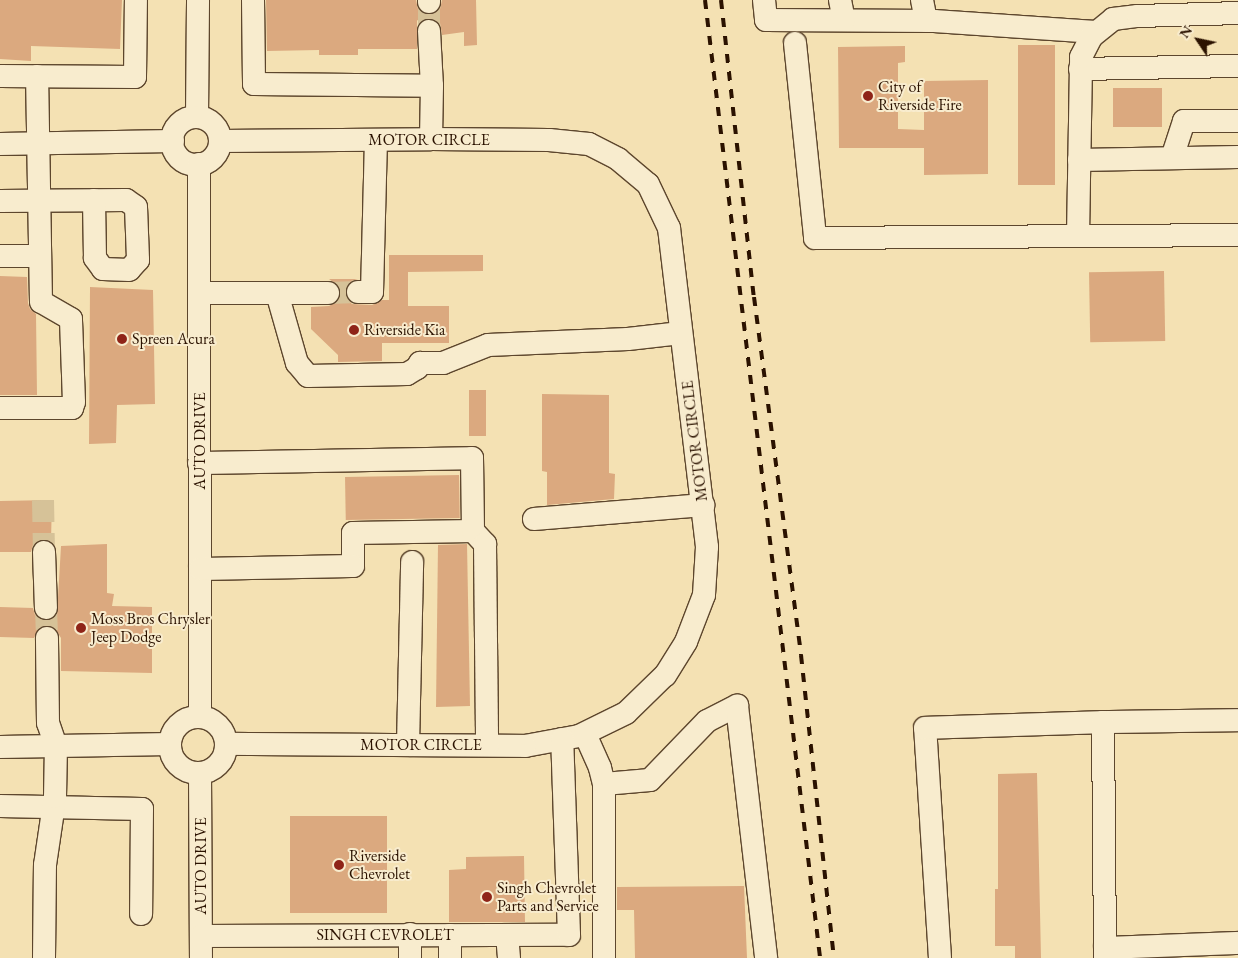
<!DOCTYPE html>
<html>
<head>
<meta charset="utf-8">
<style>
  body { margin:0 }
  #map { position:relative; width:1238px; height:958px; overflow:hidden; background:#f4e1b3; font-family:"EB Garamond",serif }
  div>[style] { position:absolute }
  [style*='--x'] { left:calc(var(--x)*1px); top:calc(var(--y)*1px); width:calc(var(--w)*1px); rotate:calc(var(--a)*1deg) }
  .building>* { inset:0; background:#dba97f; transform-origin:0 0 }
  .minor-tunnel>* { height:22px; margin-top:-11px; transform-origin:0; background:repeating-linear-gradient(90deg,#d6c298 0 22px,transparent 0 33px) }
  .roads { filter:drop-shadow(1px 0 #5d462d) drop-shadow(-1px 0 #5d462d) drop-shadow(0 1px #5d462d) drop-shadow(0 -1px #5d462d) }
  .minor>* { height:22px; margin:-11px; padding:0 11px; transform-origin:11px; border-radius:11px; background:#f8ecce }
  .minor>.ring { margin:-11px; padding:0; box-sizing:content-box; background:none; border:22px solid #f8ecce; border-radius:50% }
  .rail>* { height:4px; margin-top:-2px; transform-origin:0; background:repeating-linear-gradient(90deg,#2b1200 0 9px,transparent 0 18px) }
  .dots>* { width:14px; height:14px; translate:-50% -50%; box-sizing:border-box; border:2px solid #f8ecce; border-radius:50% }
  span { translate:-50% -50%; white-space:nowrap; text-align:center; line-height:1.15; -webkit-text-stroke:4px #f8ecce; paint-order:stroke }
  .poi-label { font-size:16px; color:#2b1200 }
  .left { translate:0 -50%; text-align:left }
  .street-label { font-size:16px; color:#2b1200 }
  .north { position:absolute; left:1173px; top:15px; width:50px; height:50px; -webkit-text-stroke:4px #f8ecce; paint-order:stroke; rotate:304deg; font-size:14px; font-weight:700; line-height:20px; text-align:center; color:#2b1200 }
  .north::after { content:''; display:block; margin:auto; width:18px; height:22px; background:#2b1200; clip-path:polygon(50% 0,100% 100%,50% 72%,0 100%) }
</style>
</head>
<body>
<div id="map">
  <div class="building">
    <div style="clip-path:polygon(0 0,122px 0,120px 49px,31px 46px,31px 61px,0 59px)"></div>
    <div style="clip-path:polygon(266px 0,416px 0,418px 9px,429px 15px,435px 14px,440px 9px,442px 0,476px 0,477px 45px,464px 46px,464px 32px,442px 35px,440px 23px,429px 18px,420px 22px,417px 20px,417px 49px,358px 49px,358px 55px,319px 55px,319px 50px,267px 51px)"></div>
    <div style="left:1055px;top:45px;width:140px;height:37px;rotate:90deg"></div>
    <div style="clip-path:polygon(905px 46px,905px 62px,898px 63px,898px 129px,924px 130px,924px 81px,988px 80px,988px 174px,924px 175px,924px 148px,839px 148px,838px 47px)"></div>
    <div style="left:1113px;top:88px;width:49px;height:39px"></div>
    <div style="clip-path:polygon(389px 255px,483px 255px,483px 271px,408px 272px,408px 306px,449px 306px,449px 343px,382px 343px,382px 361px,338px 362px,338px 355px,311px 329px,311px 307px,329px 306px,339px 300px,341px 293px,340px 287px,329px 279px,358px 279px,351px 281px,345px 292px,346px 298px,352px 304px,372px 305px,382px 300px,389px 300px)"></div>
    <div style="left:1164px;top:271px;width:70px;height:75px;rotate:89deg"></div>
    <div style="clip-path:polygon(0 276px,27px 277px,28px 303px,30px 309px,36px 314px,37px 395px,0 395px)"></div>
    <div style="clip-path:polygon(90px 287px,153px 290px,155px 404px,117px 405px,116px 443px,89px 444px)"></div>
    <div style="left:469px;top:390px;width:17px;height:46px"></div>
    <div style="clip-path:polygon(542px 394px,609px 395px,609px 473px,615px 474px,614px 499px,547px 505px,547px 472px,542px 471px)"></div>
    <div style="left:459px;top:475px;width:43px;height:114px;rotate:89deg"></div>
    <div style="clip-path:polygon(52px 500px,51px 541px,44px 539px,37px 541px,33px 545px,31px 552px,0 552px,0 501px)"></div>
    <div style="clip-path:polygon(107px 544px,107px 593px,114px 594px,112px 606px,152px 607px,152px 673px,61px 671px,61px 638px,54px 627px,47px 625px,40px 627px,34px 638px,0 637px,0 607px,33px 608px,35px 615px,46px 621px,53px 619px,57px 615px,61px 546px)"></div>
    <div style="clip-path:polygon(467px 544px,470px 706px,436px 707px,438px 545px)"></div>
    <div style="clip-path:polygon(1037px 773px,1041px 958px,1015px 958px,1015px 946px,995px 946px,995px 889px,998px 889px,998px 774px)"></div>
    <div style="left:290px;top:816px;width:97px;height:97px"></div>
    <div style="clip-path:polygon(524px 856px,525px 922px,449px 922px,449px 870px,466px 869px,466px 857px)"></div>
    <div style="clip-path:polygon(744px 886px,747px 958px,635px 958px,634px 910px,617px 910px,617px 887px)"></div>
  </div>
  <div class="minor-tunnel">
    <div style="--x:429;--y:2;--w:29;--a:90"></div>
    <div style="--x:328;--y:293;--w:30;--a:-2"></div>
    <div style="--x:43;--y:500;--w:52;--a:88.9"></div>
    <div style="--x:46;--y:608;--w:30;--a:88"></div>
  </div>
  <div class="roads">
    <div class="minor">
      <div style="--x:253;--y:0;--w:84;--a:89.3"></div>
      <div style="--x:254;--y:84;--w:178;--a:0.6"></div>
      <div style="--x:432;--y:86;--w:53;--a:91.1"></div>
      <div style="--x:764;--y:0;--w:20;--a:84"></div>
      <div style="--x:766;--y:20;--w:168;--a:0.3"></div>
      <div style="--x:934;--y:21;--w:162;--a:3.9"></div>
      <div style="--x:840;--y:0;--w:20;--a:79"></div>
      <div style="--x:922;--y:0;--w:21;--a:79"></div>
      <div style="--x:429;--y:2;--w:2;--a:-90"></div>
      <div style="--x:429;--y:31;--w:55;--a:86.9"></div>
      <div style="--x:795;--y:43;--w:196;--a:84.1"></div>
      <div style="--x:815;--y:238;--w:423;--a:-0.4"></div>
      <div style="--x:1080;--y:69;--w:158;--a:-1.1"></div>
      <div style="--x:0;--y:76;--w:135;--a:0.4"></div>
      <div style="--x:135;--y:77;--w:77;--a:-89.3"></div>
      <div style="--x:197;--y:117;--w:117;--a:-89.5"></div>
      <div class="ring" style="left:172px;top:117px;width:26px;height:26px"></div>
      <div style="--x:220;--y:141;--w:211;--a:-0.5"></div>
      <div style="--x:431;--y:139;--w:118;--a:0.5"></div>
      <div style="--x:549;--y:140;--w:40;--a:5.7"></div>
      <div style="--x:589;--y:144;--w:33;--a:27"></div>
      <div style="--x:618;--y:159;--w:39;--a:40"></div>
      <div style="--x:648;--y:184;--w:49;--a:64.5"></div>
      <div style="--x:669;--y:228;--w:321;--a:83.2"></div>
      <div style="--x:707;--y:547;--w:48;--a:93.6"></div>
      <div style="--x:704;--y:595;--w:50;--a:111"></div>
      <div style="--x:686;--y:642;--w:39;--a:122"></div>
      <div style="--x:665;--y:675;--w:54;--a:135.7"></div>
      <div style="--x:626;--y:713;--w:52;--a:153.9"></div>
      <div style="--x:579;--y:736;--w:55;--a:169.5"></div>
      <div style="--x:525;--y:746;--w:299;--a:-179.6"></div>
      <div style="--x:0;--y:144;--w:173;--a:-1"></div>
      <div style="--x:1172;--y:158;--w:39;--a:-72"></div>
      <div style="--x:1184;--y:121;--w:54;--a:0"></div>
      <div style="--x:1079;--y:160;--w:159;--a:-1.1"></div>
      <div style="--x:199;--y:164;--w:553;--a:89.9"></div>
      <div style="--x:0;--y:201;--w:126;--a:-0.5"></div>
      <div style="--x:126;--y:200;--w:12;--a:35"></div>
      <div style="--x:136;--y:207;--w:53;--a:87.8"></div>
      <div style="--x:138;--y:260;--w:13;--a:132"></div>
      <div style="--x:129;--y:270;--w:26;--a:-178"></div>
      <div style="--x:103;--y:269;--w:14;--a:-126"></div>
      <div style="--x:95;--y:258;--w:58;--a:-91"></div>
      <div style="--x:1078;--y:236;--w:179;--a:-89"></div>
      <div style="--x:1081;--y:57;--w:22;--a:-63"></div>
      <div style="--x:1091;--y:37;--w:28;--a:-39"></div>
      <div style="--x:1113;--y:19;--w:25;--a:-7"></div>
      <div style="--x:1138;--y:16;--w:100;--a:-1.7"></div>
      <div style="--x:0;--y:256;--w:39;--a:0"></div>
      <div style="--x:358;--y:292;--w:14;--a:0"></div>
      <div style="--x:372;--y:292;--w:151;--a:-88.5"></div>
      <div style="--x:199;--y:293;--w:129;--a:0"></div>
      <div style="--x:277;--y:293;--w:73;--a:74.1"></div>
      <div style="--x:297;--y:363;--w:17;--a:50"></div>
      <div style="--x:308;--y:376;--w:99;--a:-1.2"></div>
      <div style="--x:407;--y:374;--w:12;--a:-31"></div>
      <div style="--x:417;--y:368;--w:6;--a:-59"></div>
      <div style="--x:420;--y:363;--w:23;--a:0"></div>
      <div style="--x:443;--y:363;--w:48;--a:-21.8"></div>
      <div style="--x:488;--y:345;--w:140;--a:-2.5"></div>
      <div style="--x:628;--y:339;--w:53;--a:-6.5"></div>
      <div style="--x:0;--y:408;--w:72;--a:0"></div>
      <div style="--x:72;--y:408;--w:6;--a:-72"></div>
      <div style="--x:74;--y:402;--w:83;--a:-92.1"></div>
      <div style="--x:71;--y:319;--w:34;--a:-150"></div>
      <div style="--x:41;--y:302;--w:226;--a:-91"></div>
      <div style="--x:199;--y:463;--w:273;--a:-1"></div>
      <div style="--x:472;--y:458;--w:73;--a:89.2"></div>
      <div style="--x:473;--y:531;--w:120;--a:179"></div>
      <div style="--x:353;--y:533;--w:33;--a:90"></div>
      <div style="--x:353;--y:566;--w:153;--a:178.9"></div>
      <div style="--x:534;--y:519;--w:170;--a:-4.7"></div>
      <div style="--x:473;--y:531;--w:18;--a:47"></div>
      <div style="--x:485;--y:544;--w:201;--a:89.4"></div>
      <div style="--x:44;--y:552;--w:56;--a:88"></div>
      <div class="ring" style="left:170px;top:717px;width:34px;height:34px"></div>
      <div style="--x:1103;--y:722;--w:135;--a:-0.8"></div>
      <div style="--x:585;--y:734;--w:37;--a:66"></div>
      <div style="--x:600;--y:768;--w:16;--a:76"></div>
      <div style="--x:604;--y:784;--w:174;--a:90"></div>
      <div style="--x:408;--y:745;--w:183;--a:-88.7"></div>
      <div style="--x:0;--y:747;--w:170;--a:-1"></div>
      <div style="--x:200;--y:773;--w:185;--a:89.7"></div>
      <div style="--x:604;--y:784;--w:46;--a:-5"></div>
      <div style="--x:650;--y:780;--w:82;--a:-46"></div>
      <div style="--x:707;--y:721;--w:34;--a:-27"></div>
      <div style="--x:737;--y:706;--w:254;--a:83.4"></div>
      <div style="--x:0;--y:806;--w:142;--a:1.2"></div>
      <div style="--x:142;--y:809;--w:105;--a:90.5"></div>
      <div style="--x:450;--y:935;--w:23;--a:90"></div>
      <div style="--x:507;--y:935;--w:23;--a:85"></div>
      <div style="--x:201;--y:936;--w:368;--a:-0.2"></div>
      <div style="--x:569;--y:935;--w:196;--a:-92"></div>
      <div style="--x:1105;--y:948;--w:133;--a:-2.2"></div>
      <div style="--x:44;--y:958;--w:93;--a:-89.4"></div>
      <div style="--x:45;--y:865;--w:69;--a:-81.6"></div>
      <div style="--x:55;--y:797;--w:51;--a:-88.9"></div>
      <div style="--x:56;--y:746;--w:24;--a:-109"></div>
      <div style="--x:48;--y:723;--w:85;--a:-90.7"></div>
      <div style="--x:410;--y:958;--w:24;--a:-90"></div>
      <div style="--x:940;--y:958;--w:230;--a:-93.7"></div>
      <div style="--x:925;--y:728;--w:178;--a:-1.9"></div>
      <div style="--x:1103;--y:722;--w:236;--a:89.5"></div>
    </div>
  </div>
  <div class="rail">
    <div style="--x:705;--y:0;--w:965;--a:83.15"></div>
    <div style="--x:721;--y:0;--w:299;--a:83.7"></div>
    <div style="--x:754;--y:297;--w:361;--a:82.5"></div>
    <div style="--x:801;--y:655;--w:305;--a:83.8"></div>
  </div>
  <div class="dots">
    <div style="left:868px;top:96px;background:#8f2418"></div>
    <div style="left:354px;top:330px;background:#8f2418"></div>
    <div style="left:122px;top:339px;background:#8f2418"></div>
    <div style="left:81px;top:628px;background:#8f2418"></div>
    <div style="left:339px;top:865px;background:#8f2418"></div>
    <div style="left:487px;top:897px;background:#8f2418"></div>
  </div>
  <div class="poi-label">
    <span class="left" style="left:878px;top:96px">City of<br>Riverside Fire</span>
    <span class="left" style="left:364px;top:330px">Riverside Kia</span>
    <span class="left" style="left:132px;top:339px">Spreen Acura</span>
    <span class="left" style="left:91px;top:628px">Moss Bros Chrysler<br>Jeep Dodge</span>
    <span class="left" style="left:349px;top:865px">Riverside<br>Chevrolet</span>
    <span class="left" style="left:497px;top:897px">Singh Chevrolet<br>Parts and Service</span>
  </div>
  <div class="street-label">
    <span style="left:429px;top:140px">MOTOR CIRCLE</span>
    <span style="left:200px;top:441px;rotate:-90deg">AUTO DRIVE</span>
    <span style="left:695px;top:441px;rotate:-97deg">MOTOR CIRCLE</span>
    <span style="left:421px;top:745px">MOTOR CIRCLE</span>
    <span style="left:201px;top:866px;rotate:-90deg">AUTO DRIVE</span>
    <span style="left:385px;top:935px">SINGH CEVROLET</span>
  </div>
  <div class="north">N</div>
</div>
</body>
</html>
